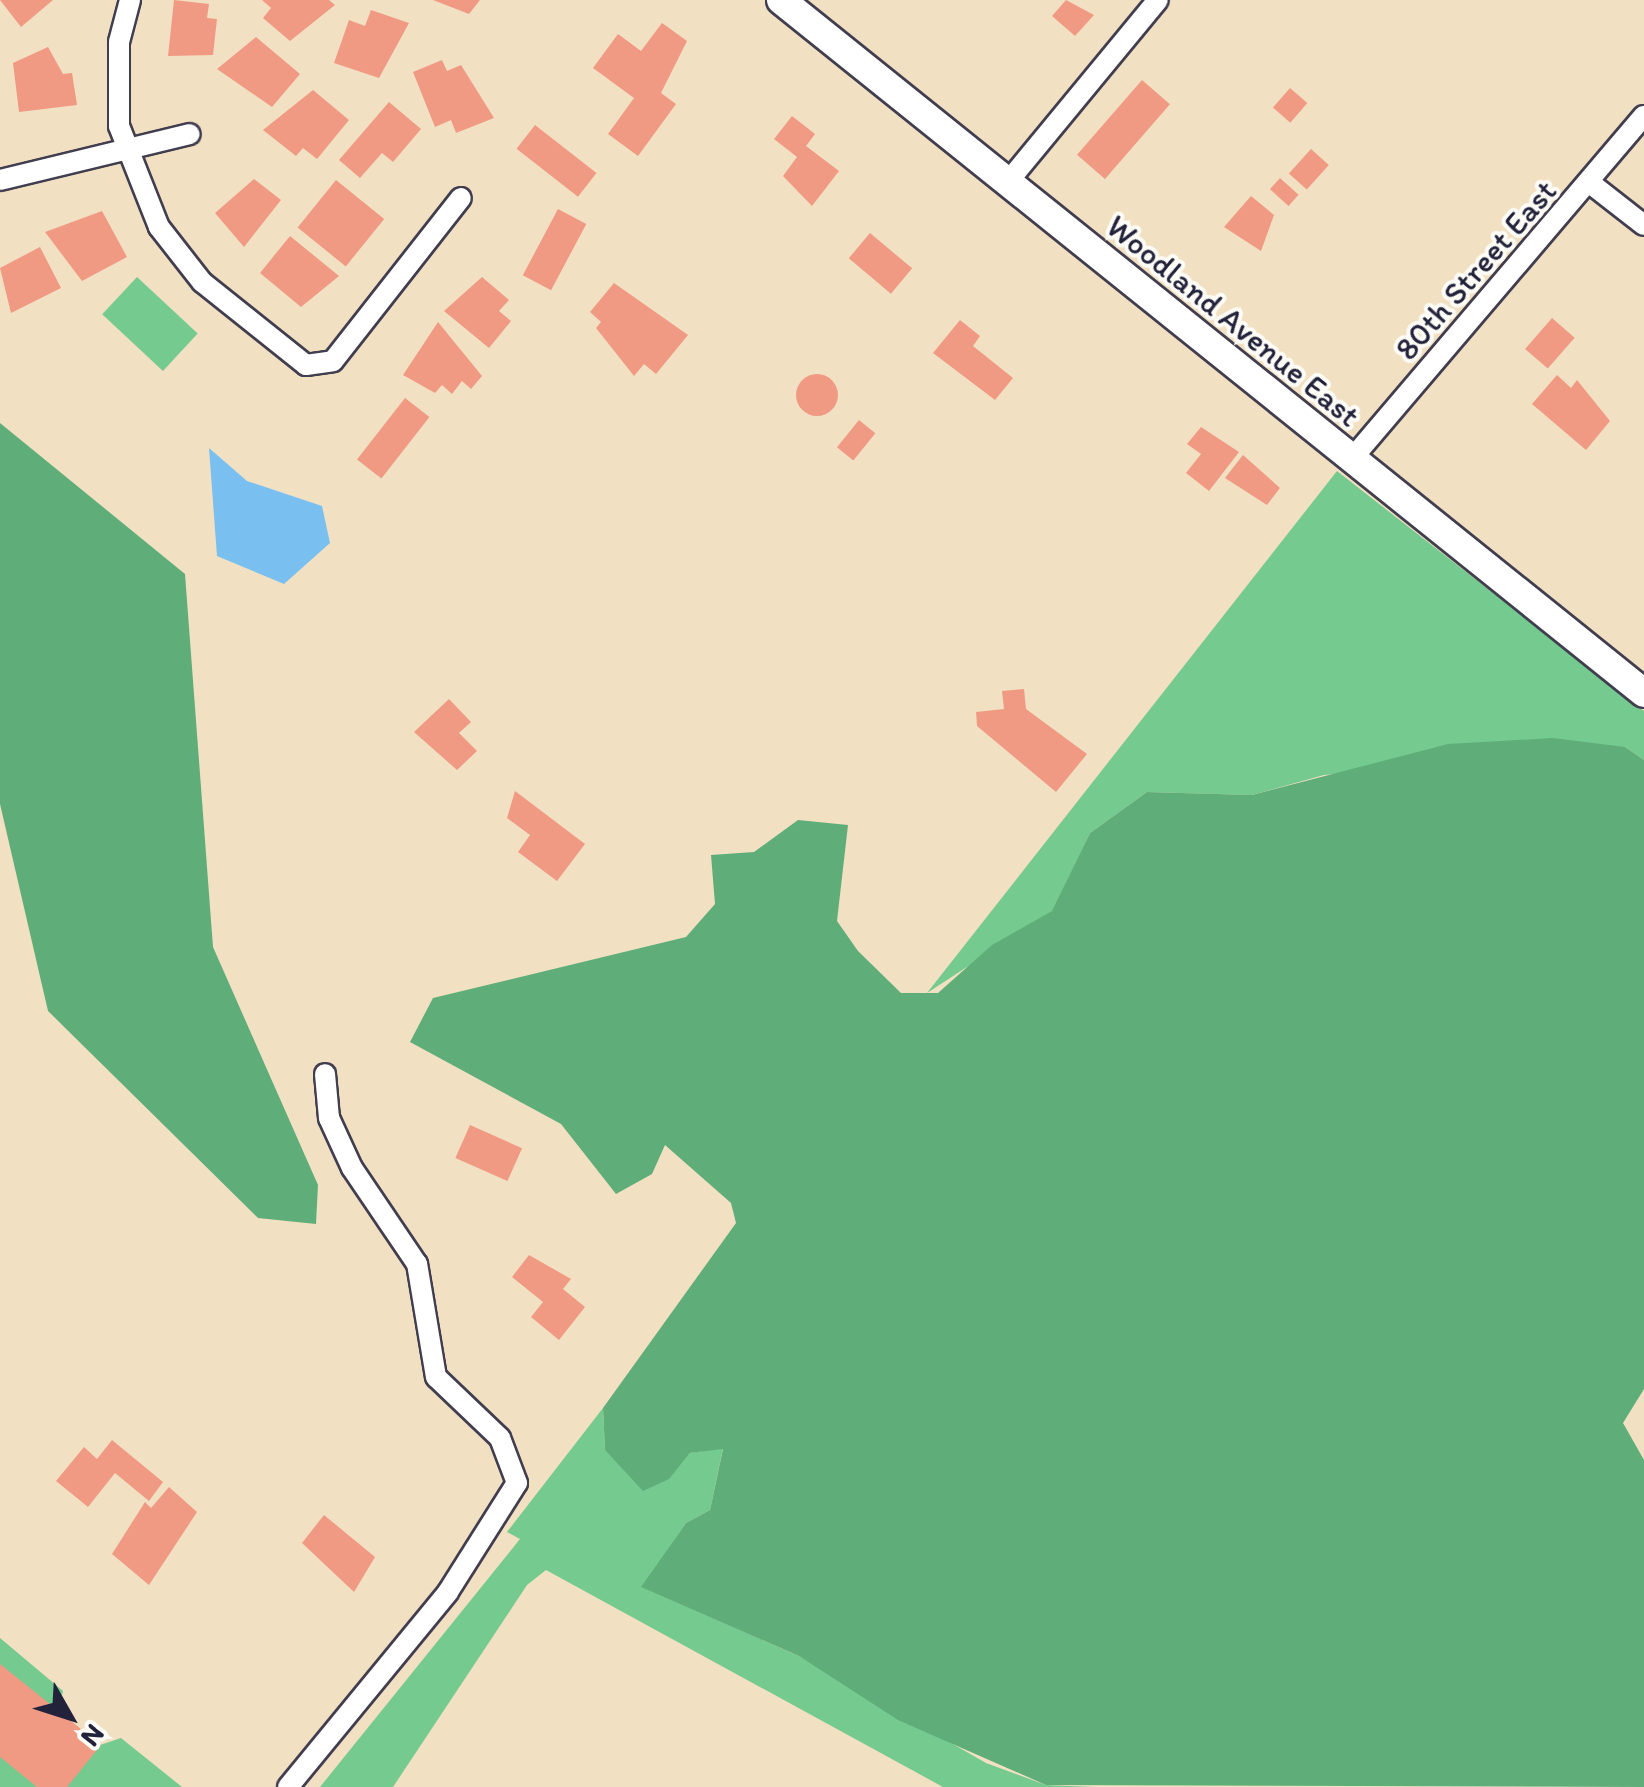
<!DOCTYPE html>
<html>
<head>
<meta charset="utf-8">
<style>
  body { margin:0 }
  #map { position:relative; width:1644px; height:1787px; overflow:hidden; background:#f2e0c2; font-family:Itim,sans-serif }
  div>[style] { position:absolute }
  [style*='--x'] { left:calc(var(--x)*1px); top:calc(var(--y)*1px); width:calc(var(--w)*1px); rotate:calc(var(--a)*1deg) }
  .green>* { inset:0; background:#74ca8f; transform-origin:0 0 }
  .forest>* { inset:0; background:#5fae7a }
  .water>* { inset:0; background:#79c0f1 }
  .building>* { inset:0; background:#f09a84; transform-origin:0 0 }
  .round { border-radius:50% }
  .roads { filter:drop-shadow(2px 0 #413e4f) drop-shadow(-2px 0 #413e4f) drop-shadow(0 2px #413e4f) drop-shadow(0 -2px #413e4f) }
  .street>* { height:20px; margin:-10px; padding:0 10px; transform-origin:10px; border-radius:10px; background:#fff }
  .secondary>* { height:28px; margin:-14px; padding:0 14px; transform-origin:14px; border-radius:14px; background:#fff }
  span { translate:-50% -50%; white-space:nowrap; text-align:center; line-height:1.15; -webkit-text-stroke:8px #fdfcf7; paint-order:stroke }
  .street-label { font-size:32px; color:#22223b }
  .north { position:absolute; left:20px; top:1667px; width:100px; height:100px; -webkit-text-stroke:8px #fdfcf7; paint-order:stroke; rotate:129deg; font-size:28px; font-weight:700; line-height:40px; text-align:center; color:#22223b }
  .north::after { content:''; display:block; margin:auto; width:35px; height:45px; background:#22223b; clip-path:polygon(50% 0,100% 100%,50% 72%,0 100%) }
</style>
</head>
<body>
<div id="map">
  <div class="green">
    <div style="left:137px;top:277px;width:83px;height:51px;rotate:43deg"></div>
    <div style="clip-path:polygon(1337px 471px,1644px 711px,1644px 760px,1625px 747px,1324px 775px,1252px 795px,1147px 792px,1090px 833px,1053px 911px,927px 993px)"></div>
    <div style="clip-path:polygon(603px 1408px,605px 1450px,669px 1478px,690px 1453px,723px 1448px,710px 1510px,686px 1523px,642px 1587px,799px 1656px,986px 1763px,1046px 1785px,1094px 1787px,943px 1787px,546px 1570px,527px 1585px,393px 1787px,320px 1787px,520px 1539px,507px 1532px)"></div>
    <div style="clip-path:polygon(0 1638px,63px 1691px,58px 1711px,100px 1745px,121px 1738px,182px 1787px,0 1787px)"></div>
  </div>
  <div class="forest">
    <div style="clip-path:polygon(0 423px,185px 574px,213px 947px,318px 1185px,316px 1224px,258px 1218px,48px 1011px,0 804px)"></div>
    <div style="clip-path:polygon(1553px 738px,1625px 747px,1644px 760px,1644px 1389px,1623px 1423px,1644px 1460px,1644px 1787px,1046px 1785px,898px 1720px,799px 1656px,641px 1587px,686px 1523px,710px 1510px,723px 1449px,690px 1453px,669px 1479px,643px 1491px,605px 1450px,603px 1408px,736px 1223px,731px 1203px,665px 1145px,652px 1174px,616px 1194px,561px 1124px,410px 1042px,433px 998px,686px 937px,715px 904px,711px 855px,754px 852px,798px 820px,848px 825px,837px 921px,858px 951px,901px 993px,938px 993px,992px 945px,1052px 911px,1090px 833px,1147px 792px,1252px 795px,1448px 744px)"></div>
  </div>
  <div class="water">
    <div style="clip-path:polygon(209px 448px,247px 481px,322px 506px,330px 543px,284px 584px,217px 556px)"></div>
  </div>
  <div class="building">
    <div style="clip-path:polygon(0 0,53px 0,21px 27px)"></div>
    <div style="clip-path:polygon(174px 0,209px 4px,207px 18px,217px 19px,213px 55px,168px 56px)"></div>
    <div style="clip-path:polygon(262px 0,329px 0,335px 5px,290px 41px,263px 18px,271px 8px)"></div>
    <div style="clip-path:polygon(433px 0,480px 0,469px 14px)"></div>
    <div style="clip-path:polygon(1066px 0,1094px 15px,1075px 36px,1052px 16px)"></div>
    <div style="clip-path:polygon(371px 10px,409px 23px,379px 78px,334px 63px,349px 20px,365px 26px)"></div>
    <div style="clip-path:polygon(662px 23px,687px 41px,661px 93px,676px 104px,638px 156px,608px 134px,634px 98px,593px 68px,618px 34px,641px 51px)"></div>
    <div style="clip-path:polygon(256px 37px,300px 74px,272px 107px,217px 69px)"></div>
    <div style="clip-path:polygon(48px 47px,63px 74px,72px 73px,77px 105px,19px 112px,13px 63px)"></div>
    <div style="clip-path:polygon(442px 60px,447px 71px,461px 65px,494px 118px,456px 133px,451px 120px,435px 127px,413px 72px)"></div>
    <div style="left:1142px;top:80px;width:37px;height:99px;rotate:41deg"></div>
    <div style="left:1290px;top:88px;width:23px;height:26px;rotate:41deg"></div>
    <div style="clip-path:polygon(313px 90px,349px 120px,317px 159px,303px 148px,296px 156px,263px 130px)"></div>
    <div style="clip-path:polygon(389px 102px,421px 129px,393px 162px,382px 153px,360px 178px,339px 160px)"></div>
    <div style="clip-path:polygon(792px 116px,815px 134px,806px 146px,839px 171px,812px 206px,783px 176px,797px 157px,774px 139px)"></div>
    <div style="left:535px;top:125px;width:78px;height:30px;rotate:38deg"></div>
    <div style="left:1311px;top:149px;width:24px;height:33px;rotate:42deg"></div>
    <div style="left:1280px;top:178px;width:25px;height:15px;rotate:42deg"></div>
    <div style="clip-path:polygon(254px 179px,281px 200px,244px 247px,215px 213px)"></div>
    <div style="left:336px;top:180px;width:62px;height:61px;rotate:39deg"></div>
    <div style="clip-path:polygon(1251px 196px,1274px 215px,1261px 251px,1224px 227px)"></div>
    <div style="left:558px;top:209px;width:32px;height:75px;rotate:28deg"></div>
    <div style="clip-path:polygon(102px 211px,127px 257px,82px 281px,45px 232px)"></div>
    <div style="left:870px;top:233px;width:55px;height:33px;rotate:40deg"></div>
    <div style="clip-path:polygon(290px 236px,339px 276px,301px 307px,260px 273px)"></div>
    <div style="clip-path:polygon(40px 247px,61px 288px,11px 313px,0 268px)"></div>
    <div style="clip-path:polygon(482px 277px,509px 300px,499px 311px,511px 321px,489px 348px,444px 311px)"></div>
    <div style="clip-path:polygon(614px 283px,688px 335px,656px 374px,644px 364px,634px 376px,596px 328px,601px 322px,590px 312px)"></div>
    <div style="left:1552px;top:318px;width:30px;height:41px;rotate:41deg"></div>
    <div style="clip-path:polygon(960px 320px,980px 336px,973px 346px,1013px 378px,995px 400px,933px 353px)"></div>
    <div style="clip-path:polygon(438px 322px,482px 376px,471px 389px,462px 381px,452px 394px,442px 385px,435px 393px,403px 375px)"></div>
    <div class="round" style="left:796px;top:374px;width:42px;height:42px"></div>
    <div style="clip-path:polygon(1557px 375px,1571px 388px,1577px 380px,1610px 421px,1586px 450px,1532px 404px)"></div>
    <div style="left:405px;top:398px;width:31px;height:78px;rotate:38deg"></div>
    <div style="left:859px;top:420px;width:21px;height:35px;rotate:39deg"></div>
    <div style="clip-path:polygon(1201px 427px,1239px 452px,1209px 491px,1186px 473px,1201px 454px,1187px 444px)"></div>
    <div style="clip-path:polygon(1243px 455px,1280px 488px,1267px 505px,1225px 478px)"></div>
    <div style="clip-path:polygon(1024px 689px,1026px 709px,1087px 754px,1056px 792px,977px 726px,976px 712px,1004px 709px,1002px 691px)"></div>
    <div style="clip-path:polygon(449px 699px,471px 722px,459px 733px,477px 751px,457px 770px,414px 732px)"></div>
    <div style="clip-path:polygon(515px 791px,585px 844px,557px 881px,518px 852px,530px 835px,507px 818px)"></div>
    <div style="left:470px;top:1125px;width:57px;height:36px;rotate:24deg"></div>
    <div style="clip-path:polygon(529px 1255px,571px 1279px,563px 1289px,585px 1307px,559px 1340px,531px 1317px,543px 1302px,512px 1277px)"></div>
    <div style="clip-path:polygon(112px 1440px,163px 1482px,149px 1501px,115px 1473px,88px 1507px,56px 1481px,84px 1447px,97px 1459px)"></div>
    <div style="clip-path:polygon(169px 1487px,197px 1512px,149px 1585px,112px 1554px,145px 1502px,151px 1508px)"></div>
    <div style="clip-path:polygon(324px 1515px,375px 1557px,354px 1592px,302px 1543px)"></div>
    <div style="clip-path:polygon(0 1664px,101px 1745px,67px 1787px,37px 1787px,0 1757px)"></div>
  </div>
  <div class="roads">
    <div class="street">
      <div style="--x:130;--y:0;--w:43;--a:104.7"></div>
      <div style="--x:119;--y:42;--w:84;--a:90"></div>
      <div style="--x:119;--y:126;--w:109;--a:68.4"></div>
      <div style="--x:159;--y:227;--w:70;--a:52"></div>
      <div style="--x:202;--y:282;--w:133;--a:38.6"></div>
      <div style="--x:306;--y:365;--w:27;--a:-8"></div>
      <div style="--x:333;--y:361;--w:207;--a:-51.9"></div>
      <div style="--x:0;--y:180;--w:195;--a:-13.6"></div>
      <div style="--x:1007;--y:183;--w:237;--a:-50.5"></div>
      <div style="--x:1590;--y:183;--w:68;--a:37.9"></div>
      <div style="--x:1350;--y:461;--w:453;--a:-49.6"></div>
      <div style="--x:288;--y:1787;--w:252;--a:-50.6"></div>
      <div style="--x:448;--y:1592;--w:129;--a:-57.7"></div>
      <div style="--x:517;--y:1483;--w:48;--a:-110.7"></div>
      <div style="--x:500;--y:1438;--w:88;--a:-136.4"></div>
      <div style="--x:436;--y:1377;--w:115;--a:-99.5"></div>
      <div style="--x:417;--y:1264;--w:116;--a:-124.1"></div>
      <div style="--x:352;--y:1168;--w:55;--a:-114.7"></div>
      <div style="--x:329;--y:1118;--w:44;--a:-95.2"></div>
    </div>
    <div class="secondary">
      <div style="--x:781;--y:0;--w:1107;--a:38.76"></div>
    </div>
  </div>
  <div class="street-label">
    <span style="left:1476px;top:270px;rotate:-49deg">80th Street East</span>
    <span style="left:1233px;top:321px;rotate:39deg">Woodland Avenue East</span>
  </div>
  <div class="north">N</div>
</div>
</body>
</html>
